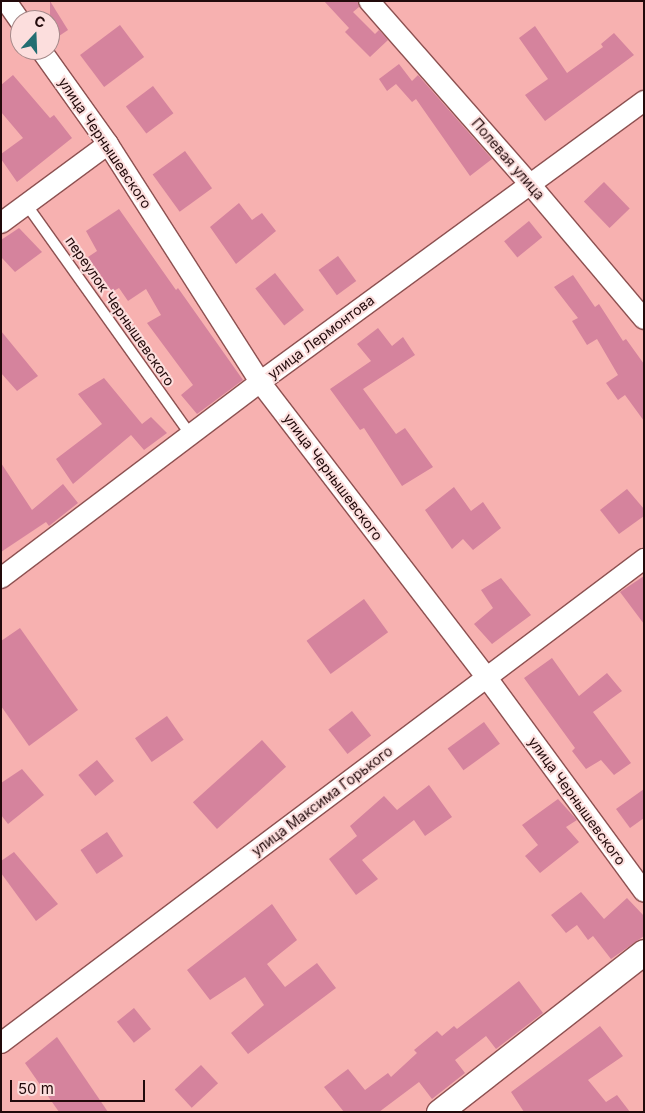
<!DOCTYPE html>
<html>
<head>
<meta charset="utf-8">
<style>
  body { margin:0 }
  #map { position:relative; width:645px; height:1113px; overflow:hidden; background:#f7b1b0; font-family:Inter,sans-serif }
  div>[style] { position:absolute }
  [style*='--x'] { left:calc(var(--x)*1px); top:calc(var(--y)*1px); width:calc(var(--w)*1px); rotate:calc(var(--a)*1deg) }
  .building>* { inset:0; background:#d5839d; transform-origin:0 0 }
  .roads { filter:drop-shadow(1px 0 #8d5151) drop-shadow(-1px 0 #8d5151) drop-shadow(0 1px #8d5151) drop-shadow(0 -1px #8d5151) }
  .service>* { height:10px; margin:-5px; padding:0 5px; transform-origin:5px; border-radius:5px; background:#fff }
  .minor>* { height:20px; margin:-10px; padding:0 10px; transform-origin:10px; border-radius:10px; background:#fff }
  .tertiary>* { height:25px; margin:-12.5px; padding:0 12.5px; transform-origin:12.5px; border-radius:12.5px; background:#fff }
  span { translate:-50% -50%; white-space:nowrap; text-align:center; line-height:1.15; -webkit-text-stroke:4px #fcdedd; paint-order:stroke }
  .street-label { font-size:14px; color:#220a0b }
  .frame { position:absolute; inset:0; border:2px solid #220a0b; pointer-events:none }
  .north { position:absolute; left:10px; top:10px; width:50px; height:50px; box-sizing:border-box; background:#fcdedd; border:1px solid #a58989; border-radius:50%; rotate:20deg; font-size:14px; font-weight:700; line-height:20px; text-align:center; color:#220a0b }
  .north::after { content:''; display:block; margin:auto; width:18px; height:22px; background:#236e72; clip-path:polygon(50% 0,100% 100%,50% 72%,0 100%) }
  .scale { position:absolute; left:10px; top:1080px; width:135px; height:22px; box-sizing:border-box; border:2px solid #220a0b; border-top:0; padding-left:6px; font-size:15px; line-height:18px; white-space:nowrap; color:#220a0b; -webkit-text-stroke:4px #fcdedd; paint-order:stroke }
</style>
</head>
<body>
<div id="map">
  <div class="building">
    <div style="clip-path:polygon(50px 1px,68px 30px,50px 42px)"></div>
    <div style="clip-path:polygon(324px 1px,357px 1px,359px 7px,353px 12px,375px 34px,379px 30px,388px 40px,370px 57px,345px 32px,349px 28px)"></div>
    <div style="left:120px;top:25px;width:40px;height:50px;rotate:53deg"></div>
    <div style="clip-path:polygon(535px 26px,567px 73px,603px 47px,601px 44px,614px 33px,634px 55px,545px 121px,525px 95px,548px 79px,519px 38px)"></div>
    <div style="clip-path:polygon(399px 64px,412px 81px,418px 75px,492px 159px,470px 176px,416px 99px,412px 102px,396px 84px,387px 91px,379px 79px)"></div>
    <div style="clip-path:polygon(13px 75px,50px 118px,54px 115px,72px 138px,17px 182px,1px 159px,1px 154px,23px 138px,1px 112px,1px 85px)"></div>
    <div style="left:153px;top:86px;width:34px;height:34px;rotate:53deg"></div>
    <div style="left:185px;top:151px;width:46px;height:40px;rotate:54deg"></div>
    <div style="left:604px;top:182px;width:37px;height:28px;rotate:46deg"></div>
    <div style="clip-path:polygon(239px 203px,252px 220px,262px 213px,276px 231px,236px 264px,210px 227px)"></div>
    <div style="clip-path:polygon(119px 209px,176px 290px,178px 288px,243px 380px,197px 414px,181px 395px,193px 385px,147px 323px,161px 315px,146px 289px,128px 301px,119px 288px,112px 292px,88px 257px,97px 251px,86px 231px)"></div>
    <div style="left:529px;top:221px;width:21px;height:32px;rotate:51deg"></div>
    <div style="clip-path:polygon(19px 228px,42px 252px,15px 272px,1px 257px,1px 240px)"></div>
    <div style="left:338px;top:256px;width:31px;height:24px;rotate:54deg"></div>
    <div style="left:275px;top:273px;width:47px;height:25px;rotate:52deg"></div>
    <div style="clip-path:polygon(573px 275px,595px 307px,599px 304px,623px 341px,626px 339px,644px 364px,644px 421px,625px 395px,618px 400px,606px 383px,618px 375px,597px 339px,587px 345px,572px 321px,578px 318px,554px 287px)"></div>
    <div style="clip-path:polygon(378px 328px,392px 346px,403px 337px,415px 355px,363px 389px,396px 434px,405px 428px,433px 467px,402px 486px,364px 428px,360px 430px,330px 389px,371px 361px,357px 344px)"></div>
    <div style="clip-path:polygon(1px 331px,38px 376px,17px 391px,1px 373px)"></div>
    <div style="clip-path:polygon(104px 378px,142px 424px,151px 417px,167px 433px,144px 450px,131px 435px,73px 484px,56px 459px,102px 424px,78px 394px)"></div>
    <div style="clip-path:polygon(1px 463px,32px 510px,63px 484px,78px 503px,49px 526px,46px 522px,1px 552px)"></div>
    <div style="clip-path:polygon(454px 487px,471px 511px,483px 502px,501px 528px,473px 550px,463px 539px,452px 549px,425px 510px)"></div>
    <div style="clip-path:polygon(627px 489px,644px 509px,644px 516px,619px 534px,600px 510px)"></div>
    <div style="clip-path:polygon(644px 576px,644px 624px,620px 592px)"></div>
    <div style="clip-path:polygon(501px 578px,531px 615px,492px 644px,474px 624px,493px 608px,481px 590px)"></div>
    <div style="left:364px;top:599px;width:41px;height:71px;rotate:54deg"></div>
    <div style="clip-path:polygon(20px 628px,78px 710px,29px 746px,1px 706px,1px 641px)"></div>
    <div style="clip-path:polygon(552px 658px,579px 696px,607px 673px,622px 691px,593px 712px,631px 763px,614px 775px,601px 760px,586px 769px,572px 751px,575px 748px,524px 678px)"></div>
    <div style="left:352px;top:711px;width:31px;height:30px;rotate:52deg"></div>
    <div style="left:167px;top:716px;width:29px;height:39px;rotate:55deg"></div>
    <div style="left:484px;top:722px;width:27px;height:45px;rotate:54deg"></div>
    <div style="left:262px;top:740px;width:36px;height:93px;rotate:48deg"></div>
    <div style="left:97px;top:760px;width:27px;height:24px;rotate:51deg"></div>
    <div style="clip-path:polygon(22px 769px,44px 795px,8px 824px,1px 815px,1px 783px)"></div>
    <div style="clip-path:polygon(429px 785px,452px 817px,425px 836px,414px 820px,362px 860px,378px 879px,356px 895px,329px 859px,357px 836px,350px 826px,384px 796px,397px 810px)"></div>
    <div style="clip-path:polygon(644px 789px,644px 818px,630px 828px,616px 809px)"></div>
    <div style="clip-path:polygon(558px 799px,577px 820px,566px 827px,579px 842px,540px 873px,525px 856px,538px 845px,522px 825px)"></div>
    <div style="left:107px;top:832px;width:29px;height:32px;rotate:56deg"></div>
    <div style="clip-path:polygon(14px 852px,58px 904px,36px 921px,1px 873px,1px 861px)"></div>
    <div style="clip-path:polygon(581px 892px,604px 919px,627px 898px,644px 916px,644px 936px,611px 959px,593px 936px,588px 940px,577px 925px,566px 933px,551px 915px)"></div>
    <div style="clip-path:polygon(272px 904px,297px 940px,267px 964px,285px 987px,317px 963px,336px 988px,248px 1054px,231px 1033px,264px 1005px,245px 977px,210px 1000px,187px 970px)"></div>
    <div style="clip-path:polygon(519px 981px,543px 1013px,496px 1049px,486px 1036px,455px 1060px,465px 1073px,432px 1099px,419px 1082px,379px 1112px,344px 1112px,324px 1087px,348px 1069px,365px 1090px,388px 1073px,391px 1077px,417px 1053px,414px 1050px,437px 1031px,442px 1036px,454px 1026px,457px 1029px)"></div>
    <div style="left:134px;top:1008px;width:27px;height:22px;rotate:51deg"></div>
    <div style="clip-path:polygon(600px 1026px,623px 1056px,588px 1080px,606px 1102px,617px 1095px,630px 1112px,524px 1112px,511px 1092px)"></div>
    <div style="clip-path:polygon(57px 1037px,108px 1112px,59px 1112px,25px 1063px)"></div>
    <div style="left:201px;top:1065px;width:25px;height:36px;rotate:47deg"></div>
  </div>
  <div class="roads">
    <div class="service">
      <div style="--x:26;--y:204;--w:284;--a:54.5"></div>
    </div>
    <div class="minor">
      <div style="--x:6;--y:1;--w:24;--a:55"></div>
      <div style="--x:369;--y:1;--w:242;--a:48.7"></div>
      <div style="--x:529;--y:183;--w:178;--a:49.8"></div>
      <div style="--x:41;--y:50;--w:115;--a:54.5"></div>
      <div style="--x:108;--y:144;--w:282;--a:57.4"></div>
      <div style="--x:260;--y:382;--w:373;--a:52.5"></div>
      <div style="--x:487;--y:678;--w:265;--a:53.7"></div>
      <div style="--x:1;--y:223;--w:133;--a:-36.4"></div>
      <div style="--x:1;--y:578;--w:325;--a:-37.1"></div>
      <div style="--x:260;--y:382;--w:476;--a:-36.2"></div>
      <div style="--x:1;--y:1043;--w:805;--a:-36.97"></div>
    </div>
    <div class="tertiary">
      <div style="--x:439;--y:1112;--w:260;--a:-38"></div>
    </div>
  </div>
  <div class="street-label">
    <span style="left:105px;top:143px;rotate:56deg">улица Чернышевского</span>
    <span style="left:508px;top:159px;rotate:49deg">Полевая улица</span>
    <span style="left:120px;top:311px;rotate:55deg">переулок Чернышевского</span>
    <span style="left:321px;top:337px;rotate:-37deg">улица Лермонтова</span>
    <span style="left:333px;top:477px;rotate:53deg">улица Чернышевского</span>
    <span style="left:322px;top:801px;rotate:-37deg">улица Максима Горького</span>
    <span style="left:577px;top:801px;rotate:54deg">улица Чернышевского</span>
  </div>
  <div class="frame"></div>
  <div class="north">С</div>
  <div class="scale">50 m</div>
</div>
</body>
</html>
